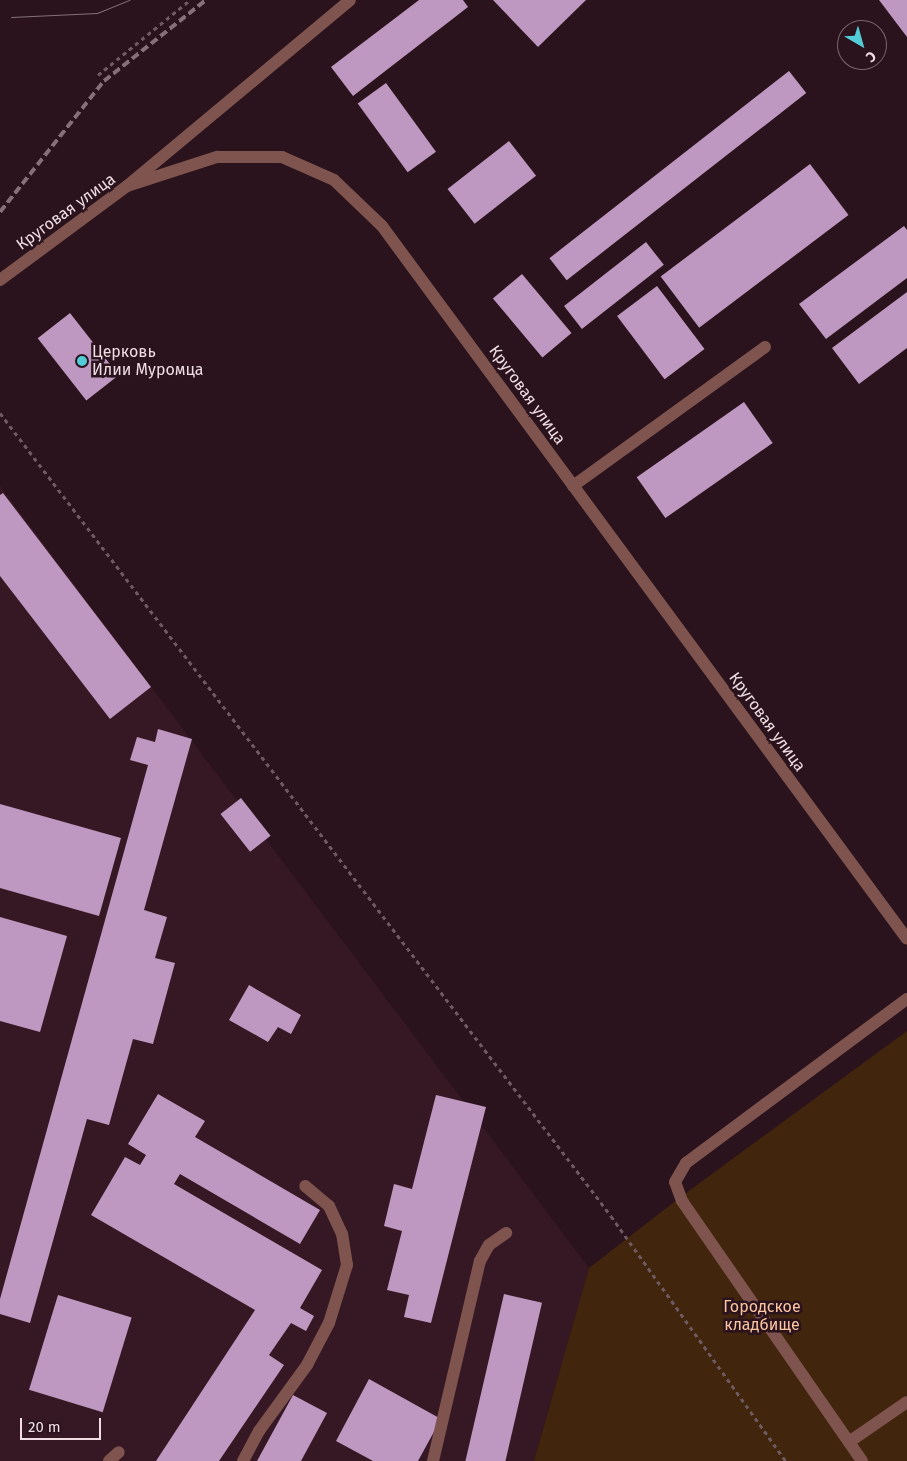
<!DOCTYPE html>
<html>
<head>
<meta charset="utf-8">
<style>
  body { margin:0 }
  #map { position:relative; width:907px; height:1461px; overflow:hidden; background:#2a131c; font-family:"Fira Sans",sans-serif }
  div>[style] { position:absolute }
  [style*='--x'] { left:calc(var(--x)*1px); top:calc(var(--y)*1px); width:calc(var(--w)*1px); rotate:calc(var(--a)*1deg) }
  .built>* { inset:0; background:#361824 }
  .green>* { inset:0; background:#42250d }
  .building>* { inset:0; background:#be98c0; transform-origin:0 0 }
  .path>* { height:3px; margin-top:-1.5px; transform-origin:0; background:repeating-linear-gradient(90deg,#6f5a62 0 4px,transparent 0 8px) }
  .lane>* { height:12px; margin:-6px; padding:0 6px; transform-origin:6px; border-radius:6px; background:#7f544f }
  .street>* { height:12px; margin:-6px; padding:0 6px; transform-origin:6px; border-radius:6px; background:#7f544f }
  .tram>* { height:1px; margin:-0.5px; padding:0 0.5px; transform-origin:0.5px; border-radius:0.5px; background:#857078 }
  .rail>* { height:4px; margin-top:-2px; transform-origin:0; background:repeating-linear-gradient(90deg,#857078 0 8px,transparent 0 12px) }
  .dots>* { width:14px; height:14px; translate:-50% -50%; box-sizing:border-box; border:2px solid #2a131c; border-radius:50% }
  span { translate:-50% -50%; white-space:nowrap; text-align:center; line-height:1.15; -webkit-text-stroke:5px #2a131c; paint-order:stroke }
  .street-label { font-size:16px; color:#efdde3 }
  .poi-label { font-size:16px; color:#efdde3 }
  .left { translate:0 -50%; text-align:left }
  .park-label { font-size:16px; color:#fdc6a0 }
  .north { position:absolute; left:837px; top:20px; width:50px; height:50px; box-sizing:border-box; background:#2a131c; border:1px solid #79646c; border-radius:50%; rotate:142deg; font-size:14px; font-weight:700; line-height:20px; text-align:center; color:#efdde3 }
  .north::after { content:''; display:block; margin:auto; width:18px; height:22px; background:#52ccd6; clip-path:polygon(50% 0,100% 100%,50% 72%,0 100%) }
  .scale { position:absolute; left:20px; top:1418px; width:81px; height:22px; box-sizing:border-box; border:2px solid #efdde3; border-top:0; padding-left:6px; font-size:15px; line-height:18px; white-space:nowrap; color:#efdde3; -webkit-text-stroke:4px #2a131c; paint-order:stroke }
</style>
</head>
<body>
<div id="map">
  <div class="built">
    <div style="clip-path:polygon(0 486px,589px 1268px,534px 1461px,0 1461px)"></div>
  </div>
  <div class="green">
    <div style="clip-path:polygon(907px 1031px,907px 1461px,534px 1461px,589px 1268px,682px 1196px)"></div>
  </div>
  <div class="building">
    <div style="clip-path:polygon(419px 0,463px 0,468px 7px,353px 96px,331px 67px)"></div>
    <div style="clip-path:polygon(493px 0,586px 0,538px 47px)"></div>
    <div style="clip-path:polygon(879px 0,907px 0,907px 37px)"></div>
    <div style="left:789px;top:71px;width:28px;height:304px;rotate:52deg"></div>
    <div style="left:386px;top:83px;width:85px;height:35px;rotate:54deg"></div>
    <div style="left:509px;top:141px;width:44px;height:78px;rotate:52deg"></div>
    <div style="left:810px;top:164px;width:64px;height:187px;rotate:53deg"></div>
    <div style="clip-path:polygon(904px 226px,907px 230px,907px 278px,826px 339px,799px 304px)"></div>
    <div style="left:646px;top:242px;width:29px;height:104px;rotate:52deg"></div>
    <div style="left:522px;top:274px;width:77px;height:38px;rotate:50deg"></div>
    <div style="left:657px;top:286px;width:79px;height:50px;rotate:53deg"></div>
    <div style="clip-path:polygon(907px 292px,907px 348px,859px 384px,832px 348px)"></div>
    <div style="left:70px;top:313px;width:79px;height:41px;rotate:52deg"></div>
    <div style="left:744px;top:402px;width:50px;height:131px;rotate:55deg"></div>
    <div style="clip-path:polygon(3px 493px,151px 687px,110px 719px,0 576px,0 495px)"></div>
    <div style="clip-path:polygon(158px 729px,192px 739px,144px 910px,167px 917px,155px 958px,175px 963px,153px 1044px,133px 1039px,109px 1125px,87px 1119px,30px 1323px,0 1314px,0 1299px,148px 765px,130px 760px,137px 737px,155px 742px)"></div>
    <div style="left:241px;top:798px;width:48px;height:26px;rotate:52deg"></div>
    <div style="clip-path:polygon(0 804px,121px 838px,99px 916px,0 888px)"></div>
    <div style="clip-path:polygon(0 917px,67px 936px,40px 1032px,0 1021px)"></div>
    <div style="clip-path:polygon(249px 985px,301px 1015px,291px 1034px,278px 1027px,268px 1042px,229px 1020px)"></div>
    <div style="clip-path:polygon(158px 1094px,205px 1121px,195px 1137px,320px 1210px,300px 1244px,180px 1174px,174px 1184px,322px 1270px,300px 1308px,314px 1316px,306px 1331px,291px 1323px,269px 1355px,284px 1365px,219px 1461px,156px 1461px,255px 1310px,91px 1215px,125px 1157px,140px 1165px,146px 1155px,128px 1144px)"></div>
    <div style="clip-path:polygon(436px 1095px,486px 1107px,431px 1323px,404px 1317px,409px 1295px,387px 1290px,402px 1231px,384px 1226px,394px 1184px,412px 1189px)"></div>
    <div style="left:504px;top:1294px;width:39px;height:172px;rotate:13deg"></div>
    <div style="left:58px;top:1295px;width:77px;height:99px;rotate:17deg"></div>
    <div style="clip-path:polygon(369px 1379px,441px 1419px,418px 1461px,373px 1461px,336px 1441px)"></div>
    <div style="clip-path:polygon(293px 1395px,327px 1413px,301px 1461px,257px 1461px)"></div>
  </div>
  <div class="path">
    <div style="--x:98;--y:75;--w:119;--a:-39.2"></div>
    <div style="--x:0;--y:413;--w:1009;--a:52.73"></div>
    <div style="--x:611;--y:1216;--w:301;--a:54.5"></div>
  </div>
  <div class="lane">
    <div style="--x:127;--y:186;--w:290;--a:-39.8"></div>
    <div style="--x:573;--y:486;--w:237;--a:-35.9"></div>
    <div style="--x:849;--y:1442;--w:70;--a:-34.6"></div>
    <div style="--x:109;--y:1461;--w:13;--a:-42"></div>
    <div style="--x:243;--y:1461;--w:34;--a:-62"></div>
    <div style="--x:259;--y:1431;--w:82;--a:-54"></div>
    <div style="--x:307;--y:1365;--w:47;--a:-62.4"></div>
    <div style="--x:329;--y:1323;--w:61;--a:-72.8"></div>
    <div style="--x:347;--y:1265;--w:31;--a:-99"></div>
    <div style="--x:342;--y:1234;--w:31;--a:-115"></div>
    <div style="--x:329;--y:1206;--w:31;--a:-140"></div>
    <div style="--x:433;--y:1461;--w:205;--a:-76.8"></div>
    <div style="--x:480;--y:1261;--w:18;--a:-61"></div>
    <div style="--x:489;--y:1245;--w:21;--a:-35"></div>
    <div style="--x:862;--y:1461;--w:316;--a:-124.7"></div>
    <div style="--x:682;--y:1201;--w:20;--a:-110"></div>
    <div style="--x:675;--y:1182;--w:22;--a:-60"></div>
    <div style="--x:686;--y:1163;--w:275;--a:-36.6"></div>
  </div>
  <div class="street">
    <div style="--x:0;--y:280;--w:158;--a:-36.5"></div>
    <div style="--x:127;--y:186;--w:95;--a:-17.9"></div>
    <div style="--x:217;--y:157;--w:65;--a:0"></div>
    <div style="--x:282;--y:157;--w:57;--a:23.9"></div>
    <div style="--x:334;--y:180;--w:66;--a:43.8"></div>
    <div style="--x:382;--y:226;--w:885;--a:53.63"></div>
  </div>
  <div class="tram">
    <div style="--x:11;--y:17;--w:86;--a:-2.7"></div>
    <div style="--x:97;--y:13;--w:35;--a:-22"></div>
  </div>
  <div class="rail">
    <div style="--x:0;--y:212;--w:167;--a:-51.6"></div>
    <div style="--x:104;--y:81;--w:130;--a:-38.5"></div>
  </div>
  <div class="dots">
    <div style="left:82px;top:361px;background:#52ccd6"></div>
  </div>
  <div class="street-label">
    <span style="left:66px;top:212px;rotate:-36deg">Круговая улица</span>
    <span style="left:527px;top:395px;rotate:54deg">Круговая улица</span>
    <span style="left:767px;top:722px;rotate:54deg">Круговая улица</span>
  </div>
  <div class="poi-label">
    <span class="left" style="left:92px;top:361px">Церковь<br>Илии Муромца</span>
  </div>
  <div class="park-label">
    <span style="left:762px;top:1316px">Городское<br>кладбище</span>
  </div>
  <div class="north">С</div>
  <div class="scale">20 m</div>
</div>
</body>
</html>
